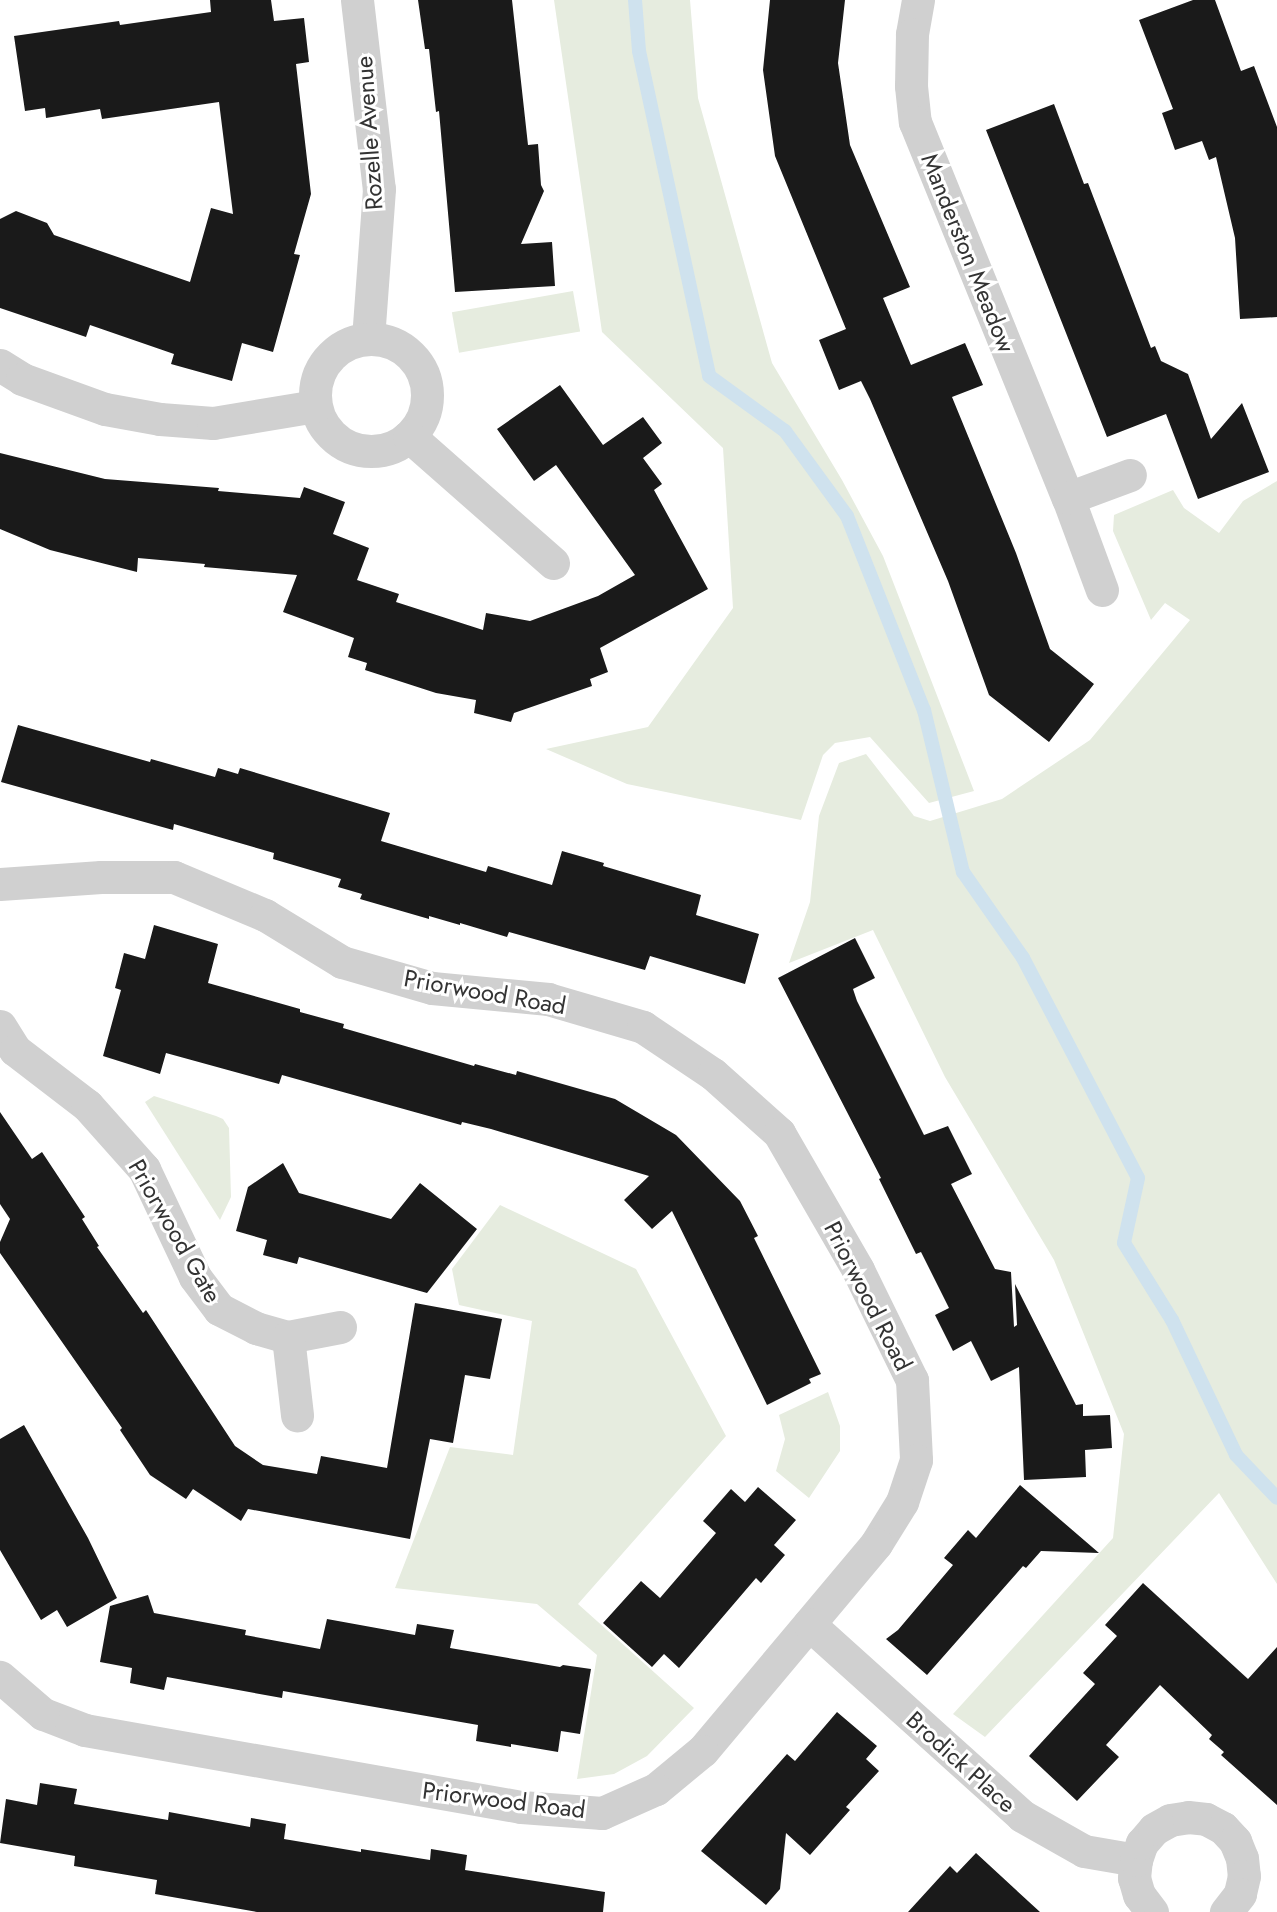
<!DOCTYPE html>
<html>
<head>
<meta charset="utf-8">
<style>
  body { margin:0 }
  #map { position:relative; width:1277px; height:1912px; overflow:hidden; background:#fff; font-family:Jost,sans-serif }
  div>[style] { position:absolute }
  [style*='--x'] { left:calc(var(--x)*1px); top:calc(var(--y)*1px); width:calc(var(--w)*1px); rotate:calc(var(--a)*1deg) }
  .green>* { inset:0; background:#e6ecdf; transform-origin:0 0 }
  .stream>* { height:14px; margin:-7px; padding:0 7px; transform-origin:7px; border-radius:7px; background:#cfe2ee }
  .building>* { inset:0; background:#1a1a1a }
  .street>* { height:33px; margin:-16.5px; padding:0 16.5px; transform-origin:16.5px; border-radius:16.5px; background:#d0d0d0 }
  .street>.ring { margin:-16.5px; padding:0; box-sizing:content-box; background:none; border:33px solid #d0d0d0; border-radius:50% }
  span { translate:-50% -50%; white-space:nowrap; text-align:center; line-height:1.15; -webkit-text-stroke:6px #fff; paint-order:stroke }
  .street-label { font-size:24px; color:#333 }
</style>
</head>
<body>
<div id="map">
  <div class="green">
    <div style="clip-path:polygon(554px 0,690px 0,698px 98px,772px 363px,842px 480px,883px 556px,974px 791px,929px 803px,870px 737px,835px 743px,823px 755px,801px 820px,627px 784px,546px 749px,648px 727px,733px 608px,723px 448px,602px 332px)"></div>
    <div style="left:573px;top:291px;width:41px;height:123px;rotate:80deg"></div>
    <div style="clip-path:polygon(1277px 481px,1277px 1584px,1219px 1493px,985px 1737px,953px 1714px,1113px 1538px,1124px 1434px,1054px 1260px,945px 1077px,873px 930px,789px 963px,810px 902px,819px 816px,839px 763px,866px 754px,914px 816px,930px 821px,1002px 799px,1090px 740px,1190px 620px,1165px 603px,1151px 620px,1113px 531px,1114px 515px,1173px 490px,1184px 508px,1219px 533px,1243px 501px)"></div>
    <div style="clip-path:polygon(154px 1096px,216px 1116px,223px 1119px,229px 1128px,231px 1197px,220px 1220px,145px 1102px)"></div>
    <div style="clip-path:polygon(500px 1205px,636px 1269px,726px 1436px,578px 1604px,694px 1708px,647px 1756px,614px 1774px,577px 1779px,597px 1655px,537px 1604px,395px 1588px,450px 1447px,513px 1455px,532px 1321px,459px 1305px,452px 1269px)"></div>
    <div style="clip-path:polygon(828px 1392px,840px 1426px,840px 1451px,809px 1498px,776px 1471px,785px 1439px,779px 1415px)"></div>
  </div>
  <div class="stream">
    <div style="--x:635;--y:0;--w:51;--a:85.5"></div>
    <div style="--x:639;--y:51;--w:332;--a:77.8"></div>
    <div style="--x:709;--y:376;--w:94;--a:35.9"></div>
    <div style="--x:785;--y:431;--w:105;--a:53.9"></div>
    <div style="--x:847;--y:516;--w:209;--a:68.4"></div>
    <div style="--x:924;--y:710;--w:167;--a:76.5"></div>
    <div style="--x:963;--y:872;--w:105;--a:55.1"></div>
    <div style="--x:1023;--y:958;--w:248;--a:62.4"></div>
    <div style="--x:1138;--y:1178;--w:66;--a:102.2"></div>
    <div style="--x:1124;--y:1243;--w:91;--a:58.1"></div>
    <div style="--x:1172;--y:1320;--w:149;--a:64.6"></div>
    <div style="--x:1236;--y:1455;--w:59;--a:46.4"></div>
  </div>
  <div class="building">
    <div style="clip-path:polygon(210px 0,271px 0,274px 21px,304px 18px,309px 62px,296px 64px,311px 194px,294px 254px,300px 255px,273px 352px,242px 343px,232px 381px,171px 364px,174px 354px,90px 325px,86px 337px,0 308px,0 219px,16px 211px,47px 223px,54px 235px,190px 282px,211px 208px,233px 214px,219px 102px,102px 119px,100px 109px,46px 118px,45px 108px,25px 111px,14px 36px,119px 21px,120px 25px,211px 12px)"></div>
    <div style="clip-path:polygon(418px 0,512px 0,528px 145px,538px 144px,541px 185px,544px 191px,521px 244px,552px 242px,555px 286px,455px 292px,439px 111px,436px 112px,429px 49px,425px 49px)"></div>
    <div style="clip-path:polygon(770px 0,845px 0,838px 63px,850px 145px,910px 287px,883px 298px,911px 365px,965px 343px,983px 385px,952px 397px,1016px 553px,1050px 649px,1094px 684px,1049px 742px,989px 695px,948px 581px,870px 399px,861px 381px,839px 390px,819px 340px,846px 329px,775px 156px,763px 70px)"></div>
    <div style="clip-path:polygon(1193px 0,1215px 0,1241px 71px,1254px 66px,1277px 127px,1277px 317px,1240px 319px,1235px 238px,1216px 157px,1209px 160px,1202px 141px,1175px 150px,1162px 113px,1173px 109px,1139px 20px)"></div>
    <div style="clip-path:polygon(1054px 104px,1084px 184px,1088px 183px,1151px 348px,1155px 346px,1161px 361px,1188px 374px,1211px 439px,1242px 403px,1269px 472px,1198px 499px,1166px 414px,1107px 437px,986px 130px)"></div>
    <div style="clip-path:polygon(560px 385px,603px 445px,643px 417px,662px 443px,643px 458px,662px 484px,654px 490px,708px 589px,600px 648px,608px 672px,590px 679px,592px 686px,514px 713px,511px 722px,474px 713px,476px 700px,436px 693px,365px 670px,367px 663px,348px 657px,354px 638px,283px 612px,297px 575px,204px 567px,205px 564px,138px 558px,137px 572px,50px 550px,0 529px,0 453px,105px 479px,219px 488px,218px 491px,300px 498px,304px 487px,345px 502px,333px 534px,369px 548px,357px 580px,399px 594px,396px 602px,483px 630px,486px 613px,530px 621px,598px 596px,635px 575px,556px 465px,534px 481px,497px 429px)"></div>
    <div style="clip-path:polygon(18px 725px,150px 762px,151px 759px,215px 777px,218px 768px,238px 774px,240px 768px,390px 813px,381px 841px,486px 872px,488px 866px,552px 885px,562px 851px,604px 863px,603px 866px,701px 895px,696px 915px,759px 934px,745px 984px,650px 956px,645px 970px,509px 932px,507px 937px,460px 923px,460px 925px,429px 916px,429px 919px,360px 899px,362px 894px,338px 887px,341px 879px,273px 859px,274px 853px,174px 824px,173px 830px,1px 782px)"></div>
    <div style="clip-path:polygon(154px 925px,218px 944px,208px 983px,300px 1009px,300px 1012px,344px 1024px,343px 1028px,474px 1066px,475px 1064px,516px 1075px,517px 1071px,615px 1099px,676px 1135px,740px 1201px,758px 1236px,754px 1238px,821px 1374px,809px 1379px,811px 1383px,767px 1405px,672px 1211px,652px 1229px,624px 1200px,649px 1176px,491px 1129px,462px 1122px,461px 1125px,282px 1075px,279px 1084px,166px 1053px,160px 1074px,103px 1056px,121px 990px,115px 988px,124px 953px,145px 959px)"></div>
    <div style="clip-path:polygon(855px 938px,875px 978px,853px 989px,857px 1001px,924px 1135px,948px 1126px,972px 1174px,951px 1184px,995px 1269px,1011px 1272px,1014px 1327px,1017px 1325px,1015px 1284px,1076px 1405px,1083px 1404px,1083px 1416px,1110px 1415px,1112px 1448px,1085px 1450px,1086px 1477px,1024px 1480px,1019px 1367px,991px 1381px,971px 1341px,953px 1351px,935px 1315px,949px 1308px,921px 1252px,916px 1254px,879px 1179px,881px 1178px,778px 978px)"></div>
    <div style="clip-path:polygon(0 1112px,32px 1159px,42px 1152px,85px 1217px,82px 1219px,99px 1246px,97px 1247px,143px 1313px,146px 1310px,235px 1446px,263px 1465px,317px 1474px,321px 1456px,387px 1468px,415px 1303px,502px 1319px,490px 1379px,465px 1375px,453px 1443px,430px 1439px,410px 1539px,248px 1509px,241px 1521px,193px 1489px,186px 1499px,150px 1475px,120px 1430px,122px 1428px,0 1253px,0 1242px,10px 1219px,0 1204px)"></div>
    <div style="clip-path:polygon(283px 1163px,299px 1193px,391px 1219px,420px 1183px,477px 1229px,427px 1293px,299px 1257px,297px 1264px,263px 1255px,267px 1240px,236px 1231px,248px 1187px)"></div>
    <div style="clip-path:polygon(24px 1425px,88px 1538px,117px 1598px,67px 1627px,57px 1610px,41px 1620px,0 1550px,0 1439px)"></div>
    <div style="clip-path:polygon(1020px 1485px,1099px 1553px,1041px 1551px,1026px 1568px,1023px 1566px,927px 1675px,886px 1639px,898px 1630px,953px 1565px,944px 1558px,968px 1530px,976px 1538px)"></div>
    <div style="clip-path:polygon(758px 1487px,796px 1520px,774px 1545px,785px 1555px,761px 1583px,756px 1578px,679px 1668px,664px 1654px,652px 1667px,603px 1623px,641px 1581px,660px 1598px,716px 1533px,703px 1521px,731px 1489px,745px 1502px)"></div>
    <div style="clip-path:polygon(1143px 1583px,1248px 1679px,1277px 1647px,1277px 1805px,1221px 1755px,1224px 1752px,1209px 1739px,1212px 1735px,1160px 1685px,1106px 1745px,1119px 1757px,1077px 1801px,1029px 1756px,1095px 1684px,1083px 1673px,1117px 1636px,1105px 1625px)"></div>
    <div style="clip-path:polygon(148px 1595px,154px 1613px,246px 1630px,245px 1635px,320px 1649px,327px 1619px,415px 1635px,417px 1624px,454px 1630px,450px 1648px,560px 1667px,563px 1665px,591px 1669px,580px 1734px,561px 1731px,558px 1752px,511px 1744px,511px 1747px,476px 1741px,478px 1725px,283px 1691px,282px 1698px,167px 1677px,164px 1690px,130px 1683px,132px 1668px,100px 1662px,110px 1606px)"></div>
    <div style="clip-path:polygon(837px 1712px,877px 1746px,866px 1759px,879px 1771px,846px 1807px,850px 1810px,810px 1855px,786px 1833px,780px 1889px,766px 1905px,701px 1851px,787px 1754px,795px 1761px)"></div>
    <div style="clip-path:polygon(40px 1783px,77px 1789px,74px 1804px,168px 1820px,169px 1812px,250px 1827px,251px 1818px,286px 1824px,284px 1839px,361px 1852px,361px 1849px,430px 1860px,431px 1849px,467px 1855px,465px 1870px,605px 1892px,603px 1912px,257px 1912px,155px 1894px,157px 1880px,74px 1866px,75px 1856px,0 1843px,6px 1799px,37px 1805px)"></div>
    <div style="clip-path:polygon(976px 1853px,1040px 1912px,908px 1912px,950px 1866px,957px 1873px)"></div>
  </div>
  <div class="street">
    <div style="--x:357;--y:0;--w:190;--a:83.4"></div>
    <div style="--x:379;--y:189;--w:150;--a:94.2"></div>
    <div style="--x:918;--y:0;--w:35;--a:100"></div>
    <div style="--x:912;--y:34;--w:52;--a:91.1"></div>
    <div style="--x:911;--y:86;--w:36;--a:84"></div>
    <div style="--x:915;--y:122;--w:406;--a:67.9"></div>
    <div style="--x:1068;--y:498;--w:98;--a:69.7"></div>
    <div class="ring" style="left:315px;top:339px;width:79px;height:79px"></div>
    <div style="--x:0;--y:365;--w:26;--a:32"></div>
    <div style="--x:22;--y:379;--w:88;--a:19.9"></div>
    <div style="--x:105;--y:409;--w:56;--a:10.3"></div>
    <div style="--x:160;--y:419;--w:53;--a:4.3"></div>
    <div style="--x:213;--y:423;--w:104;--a:-9.4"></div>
    <div style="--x:409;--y:436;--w:192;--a:41.4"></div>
    <div style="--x:1068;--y:498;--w:66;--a:-20.4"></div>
    <div style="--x:0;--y:884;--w:101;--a:-4"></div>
    <div style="--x:101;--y:877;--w:73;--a:0"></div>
    <div style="--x:174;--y:877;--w:99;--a:22.7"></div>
    <div style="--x:265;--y:915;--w:90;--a:31.4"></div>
    <div style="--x:342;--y:962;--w:94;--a:16.1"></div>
    <div style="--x:432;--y:988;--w:117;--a:5.4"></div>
    <div style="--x:548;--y:999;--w:99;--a:16.4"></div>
    <div style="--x:643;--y:1027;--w:84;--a:33.9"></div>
    <div style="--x:713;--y:1074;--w:89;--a:41.8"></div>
    <div style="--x:779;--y:1133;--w:158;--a:60"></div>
    <div style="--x:858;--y:1270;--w:123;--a:63.9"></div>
    <div style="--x:912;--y:1380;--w:80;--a:87.1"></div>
    <div style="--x:916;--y:1460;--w:44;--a:108.4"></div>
    <div style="--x:902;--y:1502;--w:49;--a:121.8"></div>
    <div style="--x:876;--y:1544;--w:270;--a:130"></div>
    <div style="--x:702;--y:1751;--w:60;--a:140.4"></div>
    <div style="--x:656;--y:1789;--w:59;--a:156"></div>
    <div style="--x:602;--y:1813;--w:81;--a:-175.8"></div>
    <div style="--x:521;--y:1807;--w:443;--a:-170"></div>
    <div style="--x:85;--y:1730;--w:45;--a:-159.1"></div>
    <div style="--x:43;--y:1714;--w:57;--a:-139.3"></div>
    <div style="--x:0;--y:1026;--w:28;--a:58"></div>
    <div style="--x:15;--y:1050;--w:91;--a:37.4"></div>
    <div style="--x:87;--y:1105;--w:86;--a:48.3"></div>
    <div style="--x:144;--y:1169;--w:119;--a:64.7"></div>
    <div style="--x:195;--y:1277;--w:40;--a:53"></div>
    <div style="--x:219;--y:1309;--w:42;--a:27.2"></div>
    <div style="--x:256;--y:1328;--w:33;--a:16"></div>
    <div style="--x:288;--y:1337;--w:53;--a:-10.9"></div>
    <div style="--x:288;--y:1337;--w:79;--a:83.4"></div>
    <div style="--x:809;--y:1624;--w:287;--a:42"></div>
    <div style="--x:1022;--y:1816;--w:71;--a:29.4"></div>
    <div style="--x:1084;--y:1851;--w:53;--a:9.8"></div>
    <div style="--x:1152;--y:1912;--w:21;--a:-127"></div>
    <div style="--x:1139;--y:1895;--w:18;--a:-106"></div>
    <div style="--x:1134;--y:1878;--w:18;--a:-84"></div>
    <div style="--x:1136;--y:1860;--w:18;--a:-71"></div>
    <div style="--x:1142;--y:1843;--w:18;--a:-49"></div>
    <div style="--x:1154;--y:1829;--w:18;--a:-29"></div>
    <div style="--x:1170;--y:1820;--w:18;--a:-9"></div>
    <div style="--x:1188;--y:1817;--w:18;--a:6"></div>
    <div style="--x:1206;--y:1819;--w:19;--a:28"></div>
    <div style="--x:1223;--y:1828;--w:18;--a:47"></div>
    <div style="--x:1235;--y:1841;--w:18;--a:68"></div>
    <div style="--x:1242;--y:1858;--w:18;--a:84"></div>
    <div style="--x:1244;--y:1876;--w:18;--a:103"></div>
    <div style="--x:1240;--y:1894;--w:23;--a:128"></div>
  </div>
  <div class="street-label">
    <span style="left:369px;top:133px;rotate:-94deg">Rozelle Avenue</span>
    <span style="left:968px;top:253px;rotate:68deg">Manderston Meadow</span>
    <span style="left:485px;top:992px;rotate:10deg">Priorwood Road</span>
    <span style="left:175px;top:1231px;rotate:60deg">Priorwood Gate</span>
    <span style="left:868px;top:1296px;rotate:63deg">Priorwood Road</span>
    <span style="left:961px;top:1762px;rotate:42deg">Brodick Place</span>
    <span style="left:504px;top:1800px;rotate:7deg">Priorwood Road</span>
  </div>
</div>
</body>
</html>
